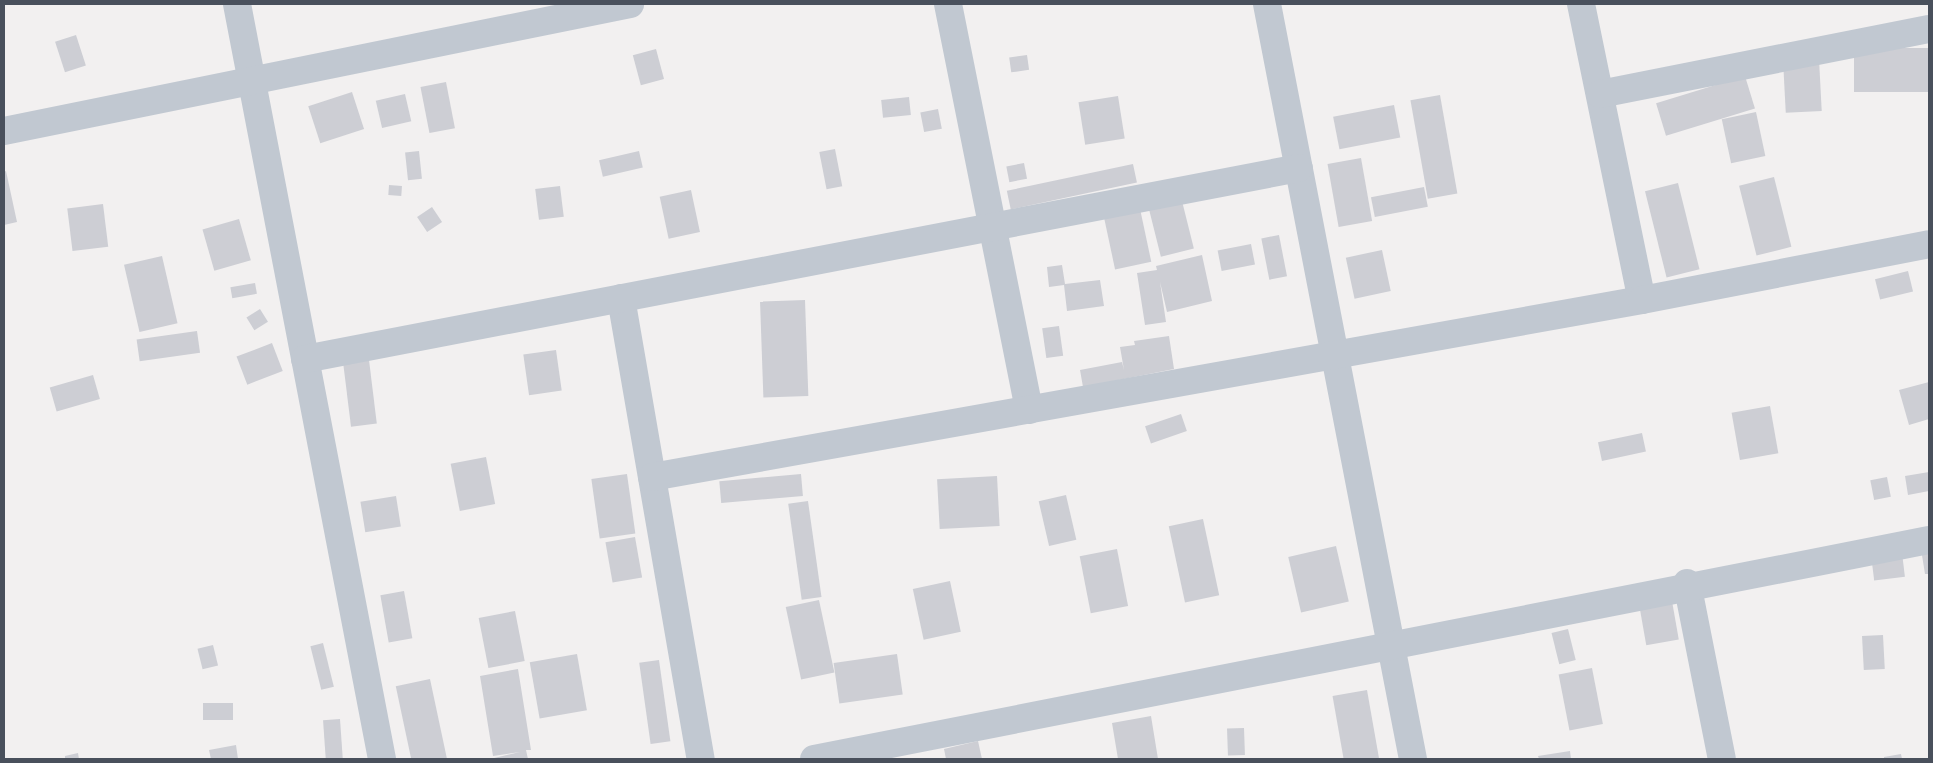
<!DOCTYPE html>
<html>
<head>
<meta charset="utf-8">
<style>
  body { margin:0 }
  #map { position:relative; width:1933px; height:763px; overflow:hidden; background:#f2f0f0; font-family:"Varela Round",sans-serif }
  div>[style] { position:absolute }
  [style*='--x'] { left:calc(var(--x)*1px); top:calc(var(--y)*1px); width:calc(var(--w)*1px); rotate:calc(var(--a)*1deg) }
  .building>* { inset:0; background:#cdced4; transform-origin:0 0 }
  .minor>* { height:28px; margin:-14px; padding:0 14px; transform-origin:14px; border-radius:14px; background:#c1c8d1 }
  span { translate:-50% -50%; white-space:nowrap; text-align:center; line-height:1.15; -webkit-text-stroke:4.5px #fff; paint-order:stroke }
  .frame { position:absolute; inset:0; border:5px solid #49505c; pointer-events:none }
</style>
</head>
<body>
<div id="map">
  <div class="building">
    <div style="left:76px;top:35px;width:32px;height:22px;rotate:72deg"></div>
    <div style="left:1929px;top:48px;width:44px;height:75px;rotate:90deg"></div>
    <div style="left:656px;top:49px;width:31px;height:24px;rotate:75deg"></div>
    <div style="left:1027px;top:55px;width:15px;height:18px;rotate:82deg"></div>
    <div style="left:1819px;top:59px;width:52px;height:36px;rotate:87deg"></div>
    <div style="left:1745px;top:76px;width:34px;height:93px;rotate:73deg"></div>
    <div style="left:446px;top:82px;width:47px;height:26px;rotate:79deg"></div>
    <div style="left:352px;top:92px;width:39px;height:46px;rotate:72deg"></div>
    <div style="left:405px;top:94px;width:28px;height:30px;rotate:77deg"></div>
    <div style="left:1440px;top:95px;width:100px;height:30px;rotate:80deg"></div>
    <div style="left:1118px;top:96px;width:43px;height:40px;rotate:81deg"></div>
    <div style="left:909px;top:97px;width:18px;height:28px;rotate:84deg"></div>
    <div style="left:1394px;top:105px;width:33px;height:62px;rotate:79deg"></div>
    <div style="left:938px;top:109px;width:20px;height:18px;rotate:79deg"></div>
    <div style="left:1756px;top:112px;width:45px;height:35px;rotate:78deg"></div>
    <div style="left:835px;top:149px;width:38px;height:16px;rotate:79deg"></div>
    <div style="left:419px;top:151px;width:28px;height:14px;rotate:84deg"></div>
    <div style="left:639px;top:151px;width:17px;height:41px;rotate:77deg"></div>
    <div style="left:1361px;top:158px;width:64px;height:34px;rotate:80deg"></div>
    <div style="left:1024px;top:163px;width:16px;height:18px;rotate:79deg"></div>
    <div style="left:1133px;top:164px;width:19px;height:129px;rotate:78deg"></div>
    <div style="clip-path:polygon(6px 171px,17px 222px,4px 225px,4px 172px)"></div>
    <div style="left:1774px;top:177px;width:72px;height:36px;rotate:76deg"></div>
    <div style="left:1678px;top:183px;width:89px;height:34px;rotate:76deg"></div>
    <div style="left:389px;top:185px;width:13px;height:10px;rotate:4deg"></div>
    <div style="left:560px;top:186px;width:31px;height:25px;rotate:83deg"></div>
    <div style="left:1424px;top:187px;width:20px;height:54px;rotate:79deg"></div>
    <div style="left:691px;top:190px;width:43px;height:32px;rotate:78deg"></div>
    <div style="left:1182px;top:201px;width:49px;height:34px;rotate:76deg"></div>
    <div style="left:103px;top:204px;width:43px;height:36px;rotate:83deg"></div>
    <div style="left:1139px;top:204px;width:59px;height:37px;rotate:78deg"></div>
    <div style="left:432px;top:207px;width:18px;height:18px;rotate:56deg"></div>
    <div style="left:239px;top:219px;width:43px;height:38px;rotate:74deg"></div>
    <div style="left:1279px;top:235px;width:42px;height:18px;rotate:79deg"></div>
    <div style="left:1251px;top:244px;width:21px;height:34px;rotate:79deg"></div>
    <div style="left:1382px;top:250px;width:42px;height:37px;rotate:78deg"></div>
    <div style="clip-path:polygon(1202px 255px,1212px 301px,1167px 312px,1160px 282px,1166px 322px,1145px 325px,1137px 273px,1157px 270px,1156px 266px)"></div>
    <div style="left:162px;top:256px;width:69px;height:39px;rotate:77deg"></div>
    <div style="clip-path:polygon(1062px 265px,1065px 284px,1100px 280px,1104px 306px,1067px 311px,1064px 285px,1049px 287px,1047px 267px)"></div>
    <div style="left:1908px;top:271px;width:21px;height:34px;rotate:76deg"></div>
    <div style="left:255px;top:283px;width:11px;height:25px;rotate:80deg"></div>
    <div style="left:805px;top:300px;width:96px;height:45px;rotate:88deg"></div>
    <div style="left:260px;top:309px;width:15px;height:16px;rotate:58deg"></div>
    <div style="left:1059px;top:326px;width:30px;height:17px;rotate:82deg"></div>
    <div style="left:197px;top:331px;width:22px;height:61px;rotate:82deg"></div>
    <div style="clip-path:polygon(1169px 336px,1174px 369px,1083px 387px,1080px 370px,1122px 362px,1124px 370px,1120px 347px,1135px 345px,1134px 341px)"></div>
    <div style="left:272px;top:343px;width:30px;height:38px;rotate:69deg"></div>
    <div style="left:556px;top:350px;width:41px;height:33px;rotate:82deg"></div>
    <div style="left:369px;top:360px;width:64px;height:26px;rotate:83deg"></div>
    <div style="left:93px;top:375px;width:25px;height:45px;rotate:74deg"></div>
    <div style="clip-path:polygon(1929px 382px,1929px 419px,1909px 425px,1899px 390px)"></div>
    <div style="left:1770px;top:406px;width:48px;height:39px;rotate:80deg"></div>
    <div style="left:1181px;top:414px;width:18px;height:38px;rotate:71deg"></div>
    <div style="left:1642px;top:433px;width:19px;height:45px;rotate:78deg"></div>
    <div style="left:486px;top:457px;width:48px;height:36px;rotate:79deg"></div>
    <div style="clip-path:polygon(1929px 472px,1929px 491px,1908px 495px,1905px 476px)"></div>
    <div style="left:627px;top:474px;width:60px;height:36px;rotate:82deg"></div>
    <div style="left:801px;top:474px;width:22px;height:82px;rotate:85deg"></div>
    <div style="left:997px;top:476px;width:50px;height:60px;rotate:87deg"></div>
    <div style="left:1887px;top:477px;width:20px;height:17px;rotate:79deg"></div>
    <div style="left:1066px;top:495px;width:46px;height:28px;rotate:77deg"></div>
    <div style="left:396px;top:496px;width:31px;height:36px;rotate:81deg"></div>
    <div style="left:808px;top:501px;width:97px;height:20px;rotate:82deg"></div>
    <div style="left:1203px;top:519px;width:78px;height:35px;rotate:78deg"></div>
    <div style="left:635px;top:537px;width:41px;height:30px;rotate:80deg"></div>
    <div style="left:1336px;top:546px;width:57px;height:49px;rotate:77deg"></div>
    <div style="clip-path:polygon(1929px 548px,1929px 574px,1925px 574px,1921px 549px)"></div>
    <div style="left:1117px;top:549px;width:58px;height:38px;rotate:79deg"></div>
    <div style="left:1902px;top:553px;width:24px;height:31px;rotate:83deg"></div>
    <div style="left:950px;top:581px;width:52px;height:38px;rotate:78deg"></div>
    <div style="left:404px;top:591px;width:48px;height:24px;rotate:80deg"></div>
    <div style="left:819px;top:600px;width:74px;height:34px;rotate:78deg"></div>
    <div style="left:1672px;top:601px;width:39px;height:33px;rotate:80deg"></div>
    <div style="left:515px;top:611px;width:51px;height:37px;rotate:79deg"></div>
    <div style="left:1568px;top:629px;width:32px;height:17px;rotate:76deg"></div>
    <div style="left:1883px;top:635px;width:34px;height:21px;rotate:87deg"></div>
    <div style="left:323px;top:643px;width:45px;height:13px;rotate:76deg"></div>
    <div style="left:213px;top:645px;width:21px;height:16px;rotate:76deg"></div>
    <div style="left:577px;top:654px;width:57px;height:48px;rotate:80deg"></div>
    <div style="left:897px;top:654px;width:41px;height:64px;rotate:82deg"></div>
    <div style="left:659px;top:660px;width:82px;height:20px;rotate:82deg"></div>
    <div style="left:1592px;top:668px;width:57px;height:34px;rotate:79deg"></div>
    <div style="clip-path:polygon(518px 669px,531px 750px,526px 750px,528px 759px,490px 759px,520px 752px,493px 756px,480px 676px)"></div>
    <div style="left:430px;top:679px;width:82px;height:35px;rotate:78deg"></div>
    <div style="left:1367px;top:690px;width:70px;height:35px;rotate:80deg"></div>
    <div style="left:203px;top:703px;width:30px;height:17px"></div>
    <div style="clip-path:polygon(1151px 716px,1158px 759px,1118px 759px,1112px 723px)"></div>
    <div style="left:340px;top:719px;width:40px;height:17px;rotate:86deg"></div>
    <div style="left:1244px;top:728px;width:27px;height:17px;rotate:88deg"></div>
    <div style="clip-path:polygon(978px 741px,982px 759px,946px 759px,944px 749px)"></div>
    <div style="clip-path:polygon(236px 745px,238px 759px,211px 759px,209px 750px)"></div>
    <div style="clip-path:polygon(1570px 751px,1571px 759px,1539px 759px,1538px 756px)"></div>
    <div style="clip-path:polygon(78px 753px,79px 759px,65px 759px,65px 756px)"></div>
    <div style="clip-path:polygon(1901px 754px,1902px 759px,1884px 759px,1884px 757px)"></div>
  </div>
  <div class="minor">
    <div style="--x:237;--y:4;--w:769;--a:79.13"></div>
    <div style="--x:948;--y:4;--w:414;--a:78.7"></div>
    <div style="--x:1267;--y:4;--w:769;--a:79.06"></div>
    <div style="--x:1581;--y:4;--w:302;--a:78.4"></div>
    <div style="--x:1600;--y:94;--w:335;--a:-11.2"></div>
    <div style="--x:4;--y:131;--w:639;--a:-11.47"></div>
    <div style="--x:621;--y:298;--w:468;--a:80.2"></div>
    <div style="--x:305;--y:359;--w:1012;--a:-10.88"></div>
    <div style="--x:652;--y:477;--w:1006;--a:-10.14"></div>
    <div style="--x:1642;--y:300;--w:292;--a:-11"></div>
    <div style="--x:1687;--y:583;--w:179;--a:78.8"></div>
    <div style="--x:814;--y:759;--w:1136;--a:-11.11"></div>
  </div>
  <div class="frame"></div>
</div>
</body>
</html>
